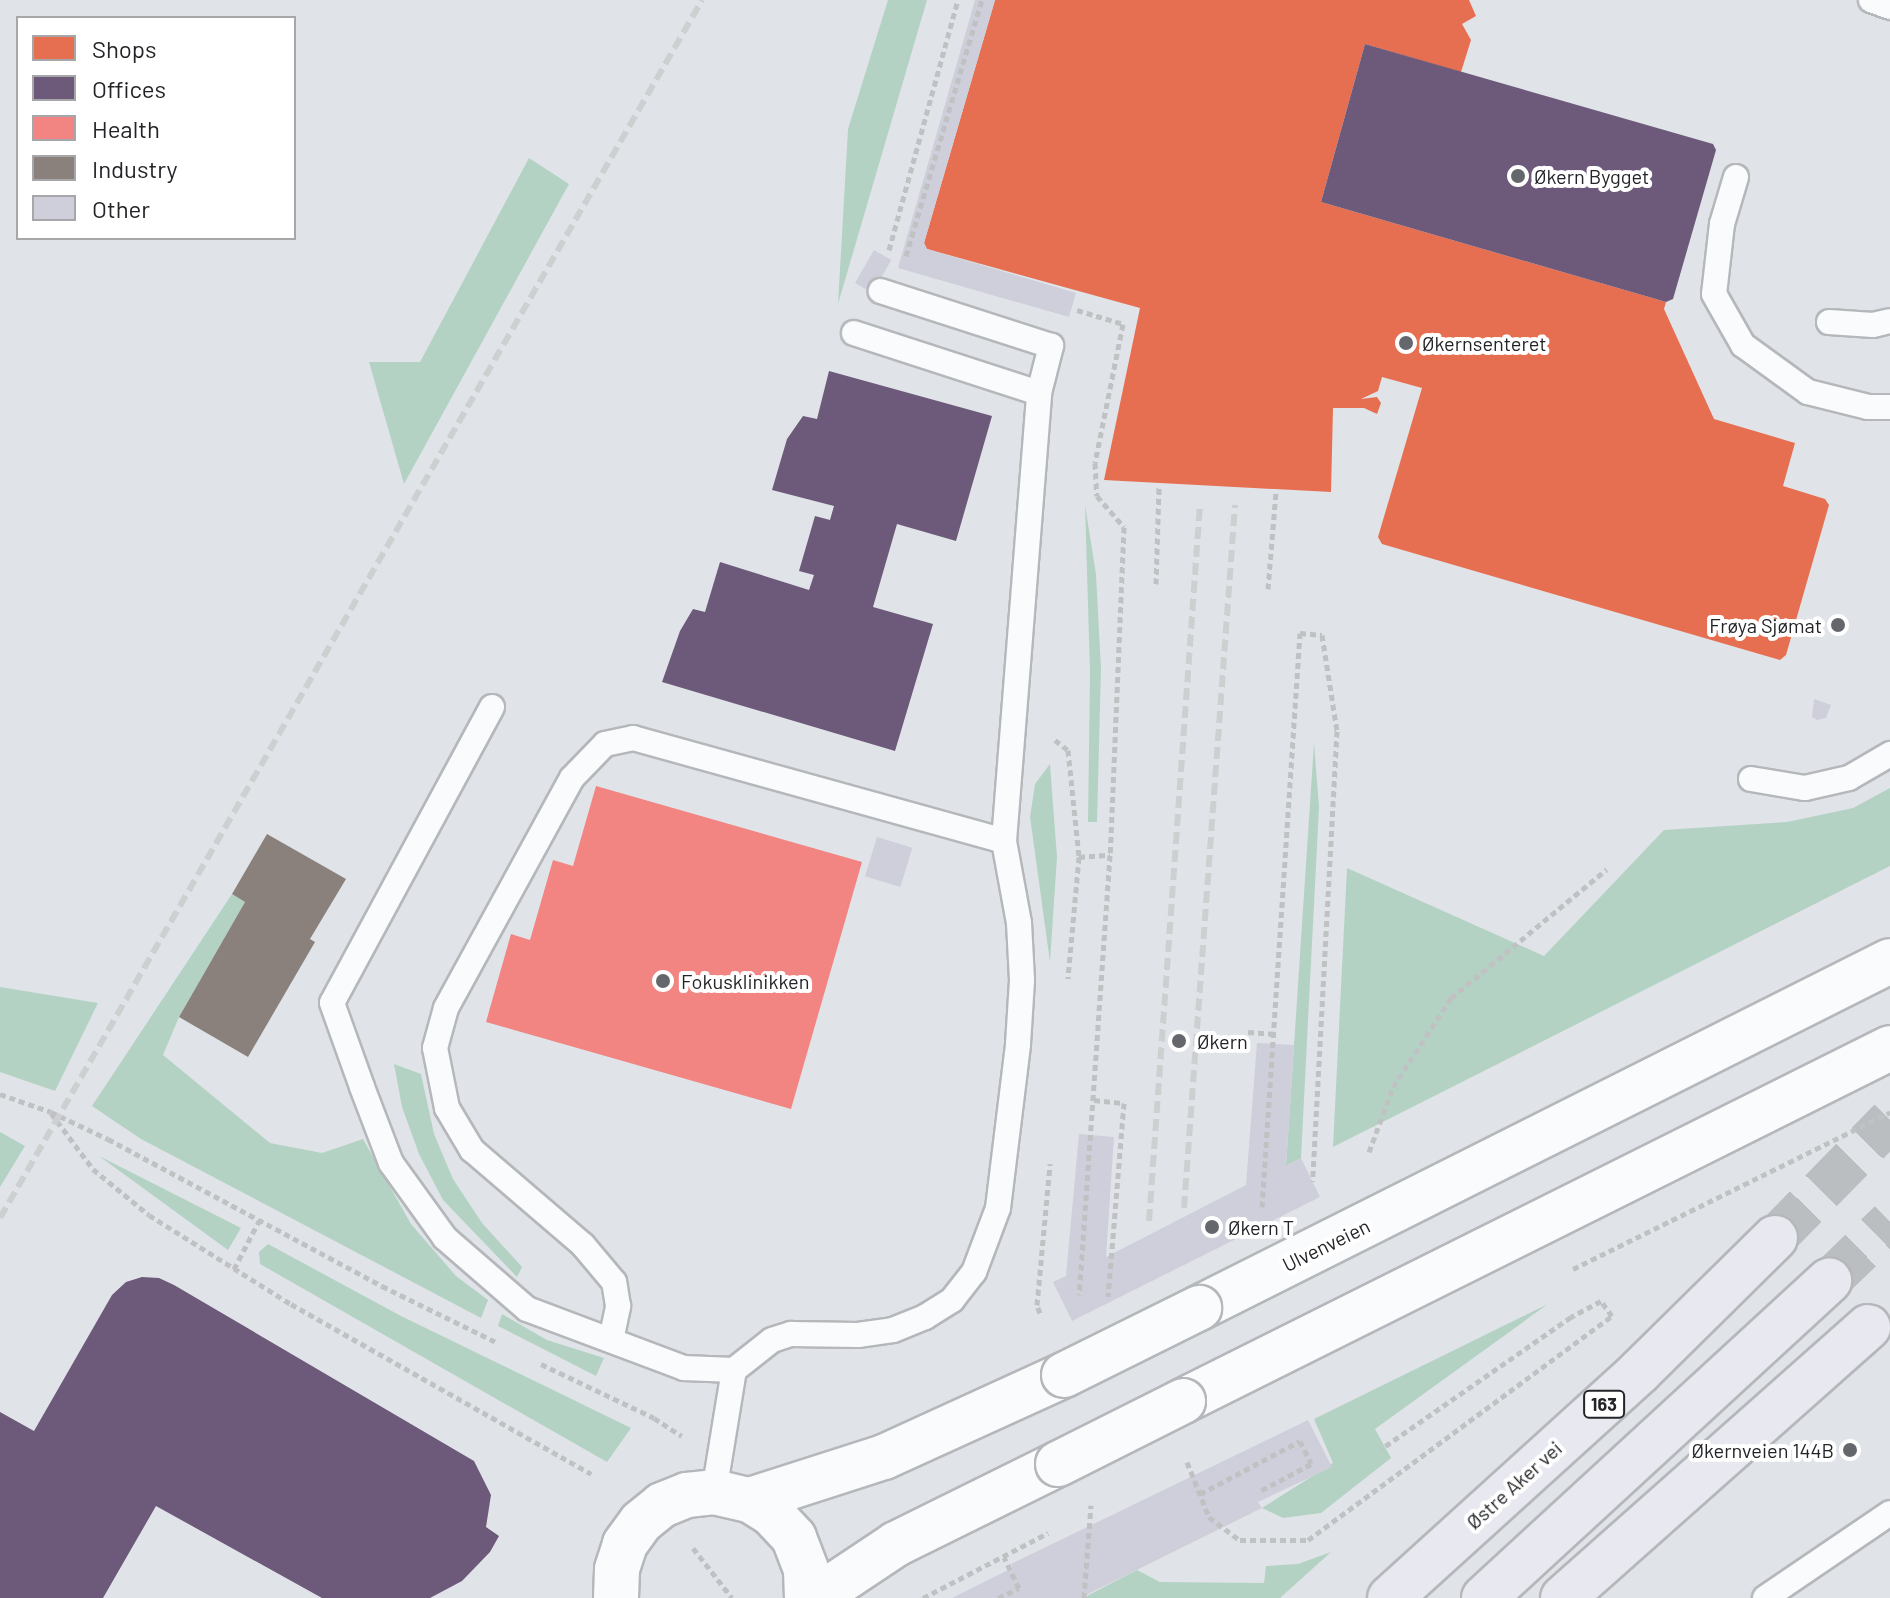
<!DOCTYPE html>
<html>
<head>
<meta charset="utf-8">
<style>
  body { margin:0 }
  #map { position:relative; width:1890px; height:1598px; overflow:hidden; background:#e0e4e8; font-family:Barlow,sans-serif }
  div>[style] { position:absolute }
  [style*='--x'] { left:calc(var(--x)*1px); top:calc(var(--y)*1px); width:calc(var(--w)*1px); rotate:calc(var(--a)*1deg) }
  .green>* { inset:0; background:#b4d2c4 }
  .shops>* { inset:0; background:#e76f51 }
  .offices>* { inset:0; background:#6d597a }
  .health>* { inset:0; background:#f28482 }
  .industry>* { inset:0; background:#8a817c }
  .building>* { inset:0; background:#cecfda; transform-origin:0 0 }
  .highway-tunnel>* { height:44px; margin-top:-22px; transform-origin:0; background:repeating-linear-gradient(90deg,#babec1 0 44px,transparent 0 66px) }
  .path>* { height:5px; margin-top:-2.5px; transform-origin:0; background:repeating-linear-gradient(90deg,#c0c1c3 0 6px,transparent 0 10px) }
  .roads { filter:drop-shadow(2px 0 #b5b7bb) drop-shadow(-2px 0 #b5b7bb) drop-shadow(0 2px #b5b7bb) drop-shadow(0 -2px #b5b7bb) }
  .lane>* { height:24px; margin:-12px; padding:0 12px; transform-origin:12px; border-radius:12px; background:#fafbfc }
  .secondary>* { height:44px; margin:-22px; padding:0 22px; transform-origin:22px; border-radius:22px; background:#fafbfc }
  .highway>* { height:44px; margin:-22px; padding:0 22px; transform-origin:22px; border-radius:22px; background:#e8e8f0 }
  .rail>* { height:6px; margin-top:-3px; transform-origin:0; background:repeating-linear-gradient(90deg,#cdcfd0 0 12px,transparent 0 18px) }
  .bridges { filter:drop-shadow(2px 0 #b5b7bb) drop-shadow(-2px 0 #b5b7bb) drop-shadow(0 2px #b5b7bb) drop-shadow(0 -2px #b5b7bb) }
  .secondary-bridge>* { height:44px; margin:-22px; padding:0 22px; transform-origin:22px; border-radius:22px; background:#fafbfc }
  .dots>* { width:22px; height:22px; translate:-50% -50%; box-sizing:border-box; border:4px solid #fff; border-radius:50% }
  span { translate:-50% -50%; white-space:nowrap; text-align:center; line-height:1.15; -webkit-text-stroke:8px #fff; paint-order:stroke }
  .shield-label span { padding:2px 6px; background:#fff; border:2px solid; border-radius:6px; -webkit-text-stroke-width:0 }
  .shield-label { font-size:18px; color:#222427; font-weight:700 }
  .poi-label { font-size:20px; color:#222427 }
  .left { translate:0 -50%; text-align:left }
  .right { translate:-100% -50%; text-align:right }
  .street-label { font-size:20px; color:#222427 }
  .legend { position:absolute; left:16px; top:16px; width:280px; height:224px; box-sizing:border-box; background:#fff; border:2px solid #a7a7a9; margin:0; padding:10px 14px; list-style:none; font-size:24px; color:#222427 }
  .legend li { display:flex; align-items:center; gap:16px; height:40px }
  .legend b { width:40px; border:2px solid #a7a7a9 }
</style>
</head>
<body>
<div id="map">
  <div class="green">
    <div style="clip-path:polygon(888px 0,927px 0,838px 304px,848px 129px)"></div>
    <div style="clip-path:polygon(529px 158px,569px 184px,404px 484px,369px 362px,420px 362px)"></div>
    <div style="clip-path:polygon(1085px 505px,1096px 574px,1101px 669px,1097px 822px,1088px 822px,1090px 672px)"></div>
    <div style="clip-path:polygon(1314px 743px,1319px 807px,1301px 1158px,1286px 1166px)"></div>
    <div style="clip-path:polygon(1050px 764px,1057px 857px,1050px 962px,1030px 817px,1035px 784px)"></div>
    <div style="clip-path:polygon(1890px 788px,1890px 866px,1333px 1147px,1347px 868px,1544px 956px,1664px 830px,1787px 822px,1853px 808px)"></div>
    <div style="clip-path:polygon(232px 894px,245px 902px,179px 1017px,163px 1055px,270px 1143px,322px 1153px,363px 1139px,411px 1224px,456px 1276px,488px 1300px,481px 1318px,141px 1139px,92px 1106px)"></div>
    <div style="clip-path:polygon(0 987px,98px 1003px,55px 1091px,0 1072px)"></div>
    <div style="clip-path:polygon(394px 1064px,421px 1074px,434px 1134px,453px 1179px,482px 1223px,522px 1267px,517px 1277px,443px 1200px,419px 1154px,402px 1107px)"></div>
    <div style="clip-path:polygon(0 1132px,25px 1146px,0 1187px)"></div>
    <div style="clip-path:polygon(99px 1156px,241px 1228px,228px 1250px)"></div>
    <div style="clip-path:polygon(268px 1244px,401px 1316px,631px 1428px,607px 1462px,260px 1264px,259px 1252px)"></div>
    <div style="clip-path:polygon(1548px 1304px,1375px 1429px,1391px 1458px,1321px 1513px,1283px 1518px,1262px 1508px,1333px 1463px,1314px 1419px)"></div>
    <div style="clip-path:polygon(502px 1314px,547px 1340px,604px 1358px,596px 1376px,498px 1326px)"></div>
    <div style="clip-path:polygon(1331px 1552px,1280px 1598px,1083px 1598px,1137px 1570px,1160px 1582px,1264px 1583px,1266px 1566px,1298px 1564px)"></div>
  </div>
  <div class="shops">
    <div style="clip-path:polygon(995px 0,1469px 0,1476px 16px,1462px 24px,1471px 40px,1461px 72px,1365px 44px,1321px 202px,1666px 302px,1664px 309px,1714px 419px,1795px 443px,1783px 486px,1825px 499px,1829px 505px,1786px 655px,1780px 660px,1382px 544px,1378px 537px,1422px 388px,1382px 377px,1378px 391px,1361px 399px,1377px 397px,1381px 403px,1377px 414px,1364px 408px,1333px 408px,1331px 492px,1104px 480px,1140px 308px,927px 249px,924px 243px)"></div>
  </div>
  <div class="offices">
    <div style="clip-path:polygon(1365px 44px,1713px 144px,1716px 150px,1673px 299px,1666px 302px,1321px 202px)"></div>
    <div style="clip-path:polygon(829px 371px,992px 416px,956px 541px,897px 524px,873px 607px,933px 624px,895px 751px,662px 682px,680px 631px,693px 609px,705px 612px,720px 562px,809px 590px,814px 575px,799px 571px,815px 516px,830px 520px,834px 506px,772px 490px,787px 439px,803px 416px,817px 419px)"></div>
    <div style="clip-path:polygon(142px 1277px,159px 1278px,174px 1285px,474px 1461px,491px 1495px,486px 1527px,499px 1536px,490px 1552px,462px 1581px,430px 1598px,322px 1598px,156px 1506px,103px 1598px,0 1598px,0 1412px,34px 1431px,112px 1295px,126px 1282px)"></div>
  </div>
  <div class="health">
    <div style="clip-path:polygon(596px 786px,862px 862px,791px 1109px,486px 1022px,511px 934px,530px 940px,553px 860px,573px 866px)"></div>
  </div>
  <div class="industry">
    <div style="clip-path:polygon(267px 834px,346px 879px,310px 939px,315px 942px,248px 1057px,179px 1017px,245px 902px,232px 894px)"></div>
  </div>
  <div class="building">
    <div style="clip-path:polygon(975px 0,995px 0,924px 243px,927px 249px,1076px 293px,1069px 317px,898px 268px)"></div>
    <div style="left:874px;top:250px;width:20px;height:38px;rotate:30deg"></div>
    <div style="clip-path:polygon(1814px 699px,1831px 705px,1826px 718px,1817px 720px,1812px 717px)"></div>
    <div style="left:877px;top:837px;width:37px;height:41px;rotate:17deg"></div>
    <div style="clip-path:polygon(1257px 1043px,1294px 1045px,1286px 1166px,1301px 1158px,1320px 1197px,1072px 1321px,1053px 1282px,1066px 1276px,1079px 1134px,1114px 1137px,1106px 1257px,1246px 1185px)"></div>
    <div style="clip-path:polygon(1308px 1420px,1332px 1467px,1258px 1502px,1262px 1508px,1080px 1598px,952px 1598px,1012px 1568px,1011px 1564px)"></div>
  </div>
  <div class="highway-tunnel">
    <div style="--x:1775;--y:1238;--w:165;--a:-45.7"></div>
    <div style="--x:1829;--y:1281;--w:85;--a:-44"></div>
  </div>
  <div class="path">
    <div style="--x:889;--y:250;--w:259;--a:-74.6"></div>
    <div style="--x:906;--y:256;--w:267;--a:-73.5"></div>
    <div style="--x:1077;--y:310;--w:48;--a:16.9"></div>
    <div style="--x:1123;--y:324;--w:142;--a:101.4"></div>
    <div style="--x:1095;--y:463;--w:33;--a:87"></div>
    <div style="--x:1097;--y:496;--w:41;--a:48.9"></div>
    <div style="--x:1124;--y:527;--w:328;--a:92.4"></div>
    <div style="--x:1110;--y:855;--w:441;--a:94"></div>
    <div style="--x:1156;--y:584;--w:98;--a:-88.2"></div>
    <div style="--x:1268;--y:589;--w:97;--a:-85.3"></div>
    <div style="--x:1055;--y:740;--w:16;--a:38"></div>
    <div style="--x:1068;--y:750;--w:108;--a:84.1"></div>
    <div style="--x:1079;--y:857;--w:122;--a:95.2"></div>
    <div style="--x:1079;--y:857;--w:31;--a:-4"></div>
    <div style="--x:1248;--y:1032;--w:26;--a:4"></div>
    <div style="--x:0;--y:1094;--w:54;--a:19.4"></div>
    <div style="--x:51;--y:1112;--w:63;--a:25.3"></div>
    <div style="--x:108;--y:1139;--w:311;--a:28.2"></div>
    <div style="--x:382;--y:1286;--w:127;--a:26.2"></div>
    <div style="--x:1094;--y:1100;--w:30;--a:6"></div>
    <div style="--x:1124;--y:1103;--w:194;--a:94.7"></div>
    <div style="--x:51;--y:1113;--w:70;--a:53.1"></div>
    <div style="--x:93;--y:1169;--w:72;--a:39.4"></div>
    <div style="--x:149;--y:1215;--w:168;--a:32.1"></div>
    <div style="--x:291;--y:1304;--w:345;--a:29.5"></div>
    <div style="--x:1369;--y:1152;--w:69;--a:-69.7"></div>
    <div style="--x:1393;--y:1087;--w:106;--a:-56.9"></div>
    <div style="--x:1451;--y:998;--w:202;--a:-39.6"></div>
    <div style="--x:1262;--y:1207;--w:575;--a:-86.21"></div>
    <div style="--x:1300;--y:633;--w:22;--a:5"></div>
    <div style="--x:1322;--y:635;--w:97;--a:81.1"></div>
    <div style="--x:1337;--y:731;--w:451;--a:93.1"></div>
    <div style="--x:234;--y:1269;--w:54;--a:-62.5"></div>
    <div style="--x:1573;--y:1269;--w:354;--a:-26.3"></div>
    <div style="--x:1040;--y:1313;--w:9;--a:-111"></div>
    <div style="--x:1037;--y:1305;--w:142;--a:-84.7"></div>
    <div style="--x:541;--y:1364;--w:125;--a:25.5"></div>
    <div style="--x:654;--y:1418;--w:33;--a:33"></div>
    <div style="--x:1187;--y:1462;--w:59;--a:68.2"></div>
    <div style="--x:1209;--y:1517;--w:39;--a:37"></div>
    <div style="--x:1240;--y:1540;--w:68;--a:0"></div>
    <div style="--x:1308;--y:1540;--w:378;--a:-36.4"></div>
    <div style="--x:1612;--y:1316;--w:19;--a:-126"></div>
    <div style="--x:1601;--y:1301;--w:34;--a:152"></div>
    <div style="--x:1571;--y:1317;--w:231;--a:145.2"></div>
    <div style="--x:1200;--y:1494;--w:113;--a:-27.9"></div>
    <div style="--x:1300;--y:1441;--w:25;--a:64"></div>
    <div style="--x:1311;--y:1464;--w:58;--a:152.1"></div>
    <div style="--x:693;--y:1548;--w:63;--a:52"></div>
    <div style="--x:923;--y:1598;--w:141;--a:-27.5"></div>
    <div style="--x:998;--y:1598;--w:23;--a:-25"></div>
    <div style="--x:1019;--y:1588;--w:34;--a:-116"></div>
    <div style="--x:1084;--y:1598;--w:93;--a:-85.7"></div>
  </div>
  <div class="roads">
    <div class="lane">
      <div style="--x:1871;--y:0;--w:20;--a:20"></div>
      <div style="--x:1736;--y:177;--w:49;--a:106.6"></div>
      <div style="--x:1722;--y:224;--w:70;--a:96.5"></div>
      <div style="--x:1714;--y:294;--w:59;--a:60.4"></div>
      <div style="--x:1743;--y:345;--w:80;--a:35.9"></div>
      <div style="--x:1808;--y:392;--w:62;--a:14"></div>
      <div style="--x:1868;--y:407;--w:22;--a:0"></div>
      <div style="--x:1829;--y:322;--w:44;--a:3.9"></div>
      <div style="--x:1873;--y:325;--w:17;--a:-13"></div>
      <div style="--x:854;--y:333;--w:194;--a:18"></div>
      <div style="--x:492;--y:707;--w:336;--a:118.4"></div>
      <div style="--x:332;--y:1003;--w:89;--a:70.3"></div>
      <div style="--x:362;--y:1087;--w:81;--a:69.1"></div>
      <div style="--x:391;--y:1163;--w:92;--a:54.2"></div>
      <div style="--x:445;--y:1238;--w:108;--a:40.9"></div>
      <div style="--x:527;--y:1309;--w:168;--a:20.6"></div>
      <div style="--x:684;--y:1368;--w:50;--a:2.3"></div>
      <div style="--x:1751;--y:779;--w:55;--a:9.5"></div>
      <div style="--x:1805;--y:788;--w:45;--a:-12.8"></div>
      <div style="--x:1849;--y:778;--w:48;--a:-30.3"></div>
      <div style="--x:611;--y:1340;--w:35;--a:-78"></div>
      <div style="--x:618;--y:1306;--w:24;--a:-99"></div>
      <div style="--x:614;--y:1282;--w:48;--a:-130"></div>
      <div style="--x:583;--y:1245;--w:146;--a:-139.4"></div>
      <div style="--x:472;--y:1150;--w:49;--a:-120.8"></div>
      <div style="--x:447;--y:1108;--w:61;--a:-101.3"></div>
      <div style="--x:435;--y:1048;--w:41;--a:-74.6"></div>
      <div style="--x:446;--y:1008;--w:262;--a:-61.3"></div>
      <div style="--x:572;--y:778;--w:47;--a:-45.9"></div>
      <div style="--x:605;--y:744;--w:29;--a:-12"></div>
      <div style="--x:633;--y:738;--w:385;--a:15.5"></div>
      <div style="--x:714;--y:1492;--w:124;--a:-80.7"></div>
      <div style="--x:734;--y:1370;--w:48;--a:-38.3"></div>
      <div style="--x:772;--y:1340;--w:20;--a:-18"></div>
      <div style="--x:791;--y:1334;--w:67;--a:0.9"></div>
      <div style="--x:858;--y:1335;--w:35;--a:-8"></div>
      <div style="--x:893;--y:1330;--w:35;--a:-22"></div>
      <div style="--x:925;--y:1317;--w:32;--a:-32"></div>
      <div style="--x:952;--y:1300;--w:36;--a:-52"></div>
      <div style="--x:974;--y:1272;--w:68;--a:-69.4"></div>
      <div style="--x:998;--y:1208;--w:165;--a:-83"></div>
      <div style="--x:1018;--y:1044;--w:64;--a:-86.4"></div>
      <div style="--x:1022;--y:980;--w:57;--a:-93"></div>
      <div style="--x:1019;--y:923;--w:83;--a:-100.4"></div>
      <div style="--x:1004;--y:841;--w:449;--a:-85.5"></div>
      <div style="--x:1039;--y:393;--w:49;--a:-75.7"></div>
      <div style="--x:1051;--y:346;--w:179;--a:-162.1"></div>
      <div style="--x:1765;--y:1598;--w:151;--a:-34.2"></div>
    </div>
    <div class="secondary">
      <div style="--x:1199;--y:1308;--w:773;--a:-26.66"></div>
      <div style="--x:1183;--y:1401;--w:790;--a:-26.53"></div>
      <div style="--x:750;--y:1500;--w:141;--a:-17.8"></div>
      <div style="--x:884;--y:1457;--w:198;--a:-24.5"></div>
      <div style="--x:616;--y:1598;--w:29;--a:-88"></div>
      <div style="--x:617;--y:1569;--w:26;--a:-72"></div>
      <div style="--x:625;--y:1544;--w:27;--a:-54"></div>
      <div style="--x:641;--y:1522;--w:27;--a:-39"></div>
      <div style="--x:662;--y:1505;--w:27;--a:-22"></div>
      <div style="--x:687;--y:1495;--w:27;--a:-6"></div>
      <div style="--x:714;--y:1492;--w:37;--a:13"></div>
      <div style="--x:750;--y:1500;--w:25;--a:32"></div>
      <div style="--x:771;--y:1513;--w:34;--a:47"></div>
      <div style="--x:794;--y:1538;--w:34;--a:69"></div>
      <div style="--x:806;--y:1570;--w:28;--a:88"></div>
      <div style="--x:815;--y:1598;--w:97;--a:-33.7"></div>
      <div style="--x:896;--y:1544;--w:181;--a:-26.3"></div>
    </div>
    <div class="highway">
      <div style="--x:1390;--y:1598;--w:336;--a:-42.2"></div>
      <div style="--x:1639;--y:1372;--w:191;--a:-44.6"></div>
      <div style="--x:1484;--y:1598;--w:469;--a:-42.6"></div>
      <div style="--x:1563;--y:1598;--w:408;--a:-41.6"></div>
    </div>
  </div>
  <div class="rail">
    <div style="--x:1184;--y:1208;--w:705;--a:-85.85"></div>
    <div style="--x:0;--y:1218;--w:1406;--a:-60.04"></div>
    <div style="--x:1149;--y:1221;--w:719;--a:-85.93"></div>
  </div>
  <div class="bridges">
    <div class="secondary-bridge">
      <div style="--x:1064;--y:1375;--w:151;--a:-26.4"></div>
      <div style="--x:1058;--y:1464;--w:140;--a:-26.7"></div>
    </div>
  </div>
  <div class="dots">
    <div style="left:1518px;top:176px;background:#64676b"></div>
    <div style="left:1406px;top:343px;background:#64676b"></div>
    <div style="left:1838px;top:625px;background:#64676b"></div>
    <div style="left:663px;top:981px;background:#64676b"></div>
    <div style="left:1179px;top:1041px;background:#64676b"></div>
    <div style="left:1212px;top:1227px;background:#64676b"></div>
    <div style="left:1850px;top:1450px;background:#64676b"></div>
  </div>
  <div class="shield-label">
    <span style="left:1604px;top:1404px">163</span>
  </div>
  <div class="poi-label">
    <span class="left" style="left:1534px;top:176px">Økern Bygget</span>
    <span class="left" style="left:1422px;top:343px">Økernsenteret</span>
    <span class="right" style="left:1822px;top:625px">Frøya Sjømat</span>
    <span class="left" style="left:681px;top:981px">Fokusklinikken</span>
    <span class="left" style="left:1197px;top:1041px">Økern</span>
    <span class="left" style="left:1228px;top:1227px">Økern T</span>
    <span class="right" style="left:1834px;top:1450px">Økernveien 144B</span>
  </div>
  <div class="street-label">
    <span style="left:1326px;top:1245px;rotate:-26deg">Ulvenveien</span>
    <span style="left:1514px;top:1485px;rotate:-42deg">Østre Aker vei</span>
  </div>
  <ul class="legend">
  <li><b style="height:22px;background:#e76f51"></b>Shops</li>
  <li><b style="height:22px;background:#6d597a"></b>Offices</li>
  <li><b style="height:22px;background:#f28482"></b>Health</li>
  <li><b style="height:22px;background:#8a817c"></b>Industry</li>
  <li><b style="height:22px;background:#cecfda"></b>Other</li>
  </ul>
</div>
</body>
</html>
